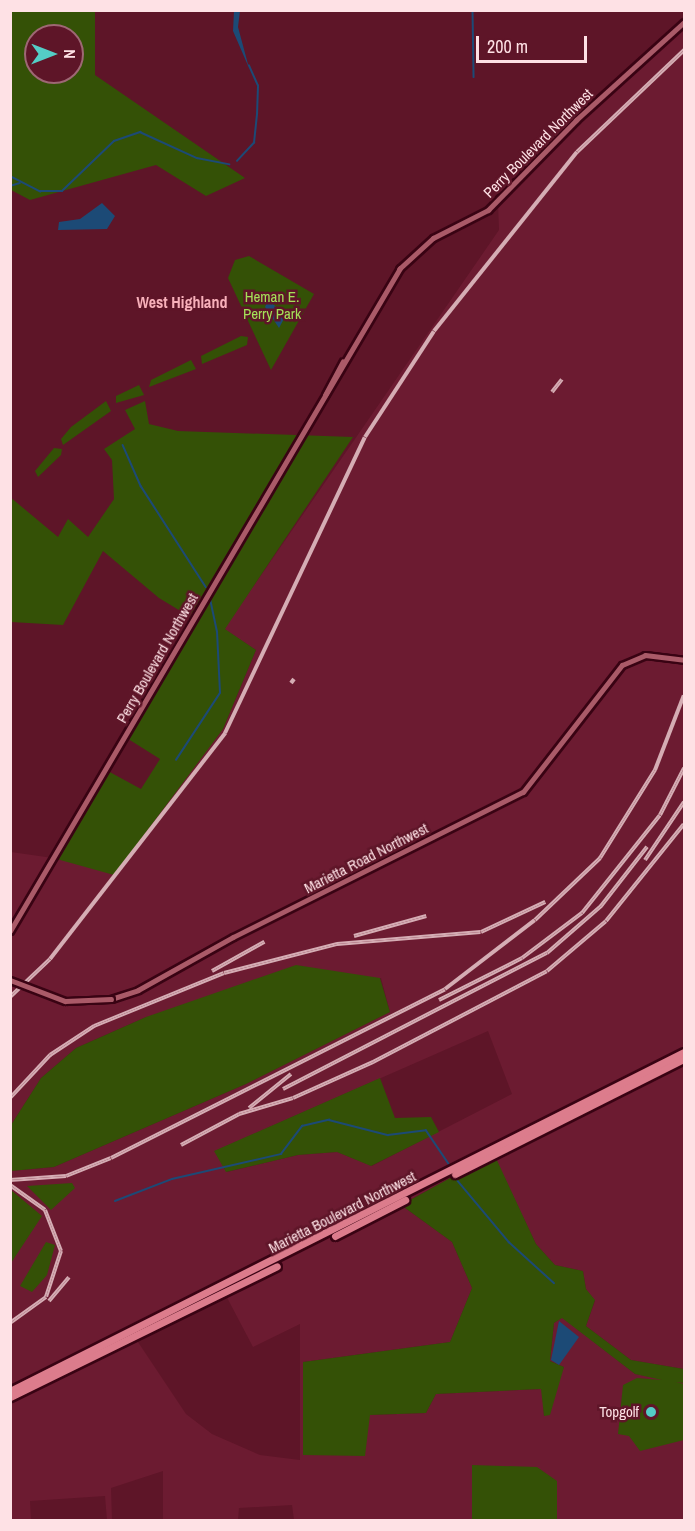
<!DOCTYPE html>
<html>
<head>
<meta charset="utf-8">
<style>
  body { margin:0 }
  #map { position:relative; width:695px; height:1531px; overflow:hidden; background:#5e1528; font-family:"Archivo Narrow",sans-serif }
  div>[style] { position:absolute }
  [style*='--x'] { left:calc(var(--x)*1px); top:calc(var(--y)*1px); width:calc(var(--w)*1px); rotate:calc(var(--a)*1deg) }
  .built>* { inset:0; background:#6c1b31 }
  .green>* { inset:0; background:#345106 }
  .water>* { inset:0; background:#1c4a76 }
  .stream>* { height:1.5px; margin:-0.75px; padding:0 0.75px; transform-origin:0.75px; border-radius:0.75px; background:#1c4a76 }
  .roads { filter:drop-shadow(2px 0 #390313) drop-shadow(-2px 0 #390313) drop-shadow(0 2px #390313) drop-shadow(0 -2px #390313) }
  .minor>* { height:5px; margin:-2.5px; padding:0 2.5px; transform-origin:2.5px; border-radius:2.5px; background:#aa5a68 }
  .major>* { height:7px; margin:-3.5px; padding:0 3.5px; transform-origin:3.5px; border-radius:3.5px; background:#dc7c8c }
  .rail>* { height:4px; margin-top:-2px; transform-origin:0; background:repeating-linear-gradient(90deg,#5e1528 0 4.5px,#d5adb4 0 9px); box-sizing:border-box; border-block:2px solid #d5adb4 }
  .bridges { filter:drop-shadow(2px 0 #390313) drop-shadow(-2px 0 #390313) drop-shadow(0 2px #390313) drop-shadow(0 -2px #390313) }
  .minor-bridge>* { height:5px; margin:-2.5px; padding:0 2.5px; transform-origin:2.5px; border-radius:2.5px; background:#aa5a68 }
  .dots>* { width:16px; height:16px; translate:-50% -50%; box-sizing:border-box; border:3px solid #5e1528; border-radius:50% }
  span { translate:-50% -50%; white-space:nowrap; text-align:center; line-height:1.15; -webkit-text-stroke:5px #5e1528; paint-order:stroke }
  .street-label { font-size:15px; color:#fee1e5 }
  .park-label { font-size:15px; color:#a4e158 }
  .poi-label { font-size:15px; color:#fee1e5 }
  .right { translate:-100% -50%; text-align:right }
  .neighbourhood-label { font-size:16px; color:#f8b0ba; font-weight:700 }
  .frame { position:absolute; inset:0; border:12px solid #fee1e5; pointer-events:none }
  .north { position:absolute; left:24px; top:24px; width:60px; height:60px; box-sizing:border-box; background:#5e1528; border:2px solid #9e6774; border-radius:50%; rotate:90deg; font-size:16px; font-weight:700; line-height:24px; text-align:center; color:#fee1e5 }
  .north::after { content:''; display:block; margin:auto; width:21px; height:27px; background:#54cdc6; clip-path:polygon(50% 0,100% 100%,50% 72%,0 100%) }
  .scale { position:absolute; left:476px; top:36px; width:111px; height:27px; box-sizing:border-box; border:3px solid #fee1e5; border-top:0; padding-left:8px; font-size:18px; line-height:21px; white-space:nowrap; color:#fee1e5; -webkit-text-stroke:4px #5e1528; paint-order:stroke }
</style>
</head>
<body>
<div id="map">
  <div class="built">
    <div style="clip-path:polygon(evenodd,684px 18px,684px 1369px,631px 1360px,586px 1326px,595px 1301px,586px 1289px,583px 1271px,555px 1265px,536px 1244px,493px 1154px,401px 1205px,452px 1242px,472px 1288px,450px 1342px,303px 1362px,370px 1415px,426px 1413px,436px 1394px,542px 1389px,544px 1416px,564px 1367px,550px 1361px,554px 1323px,562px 1317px,635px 1374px,684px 1383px,684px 1520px,294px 1520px,292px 1505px,239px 1508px,238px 1520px,163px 1520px,163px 1471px,111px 1488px,112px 1520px,107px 1520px,105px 1496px,30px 1501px,31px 1520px,11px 1520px,11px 1171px,54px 1167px,246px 1084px,390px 1012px,381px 978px,146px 1017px,76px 1048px,41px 1078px,11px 1125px,11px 852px,53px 858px,167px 798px,223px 729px,256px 650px,224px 629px,499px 230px,498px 203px,684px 18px,488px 1031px,512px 1094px,372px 1166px,337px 1152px,298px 1155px,227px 1172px,215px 1151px,488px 1031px,684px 18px,222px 1288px,253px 1347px,300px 1324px,300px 1460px,260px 1455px,212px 1434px,186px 1414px,132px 1333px,222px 1288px)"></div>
  </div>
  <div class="green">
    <div style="clip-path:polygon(evenodd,11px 10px,95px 11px,95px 75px,245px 178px,206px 196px,156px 165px,30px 200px,11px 190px,11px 10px,36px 36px,72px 36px,72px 72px,36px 72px,36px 36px)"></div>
    <div style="clip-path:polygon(249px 256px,314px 294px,271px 370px,228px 278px,235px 260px)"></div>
    <div style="clip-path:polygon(241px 336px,248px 337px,247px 345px,202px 364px,201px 356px)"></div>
    <div style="clip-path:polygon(191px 360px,196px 369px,149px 387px,151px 380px)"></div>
    <div style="clip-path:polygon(139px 385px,144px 395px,116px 403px,116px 396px)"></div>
    <div style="clip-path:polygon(106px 401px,111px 411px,63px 445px,61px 439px,71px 427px)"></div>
    <div style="clip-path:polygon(145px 401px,149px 424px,178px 431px,353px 437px,225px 629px,256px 650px,223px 729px,114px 875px,53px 858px,106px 770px,141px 789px,160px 759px,125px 737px,192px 618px,159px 598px,103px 551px,63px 625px,11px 622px,10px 497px,58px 537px,68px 519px,88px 537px,114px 499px,112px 460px,104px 449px,135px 429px,125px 410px)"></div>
    <div style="clip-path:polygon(54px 448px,62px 449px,61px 455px,38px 477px,35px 471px)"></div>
    <div style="clip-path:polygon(296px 965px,380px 978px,390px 1012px,246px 1084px,54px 1167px,11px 1171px,11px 1125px,41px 1078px,76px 1048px,146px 1017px)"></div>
    <div style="clip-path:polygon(380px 1078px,395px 1118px,431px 1117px,439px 1132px,371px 1166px,337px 1152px,298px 1155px,226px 1172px,214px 1151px)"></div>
    <div style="clip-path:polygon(494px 1154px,536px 1244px,555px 1265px,583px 1271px,586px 1289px,595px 1300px,586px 1326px,631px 1360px,684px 1369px,684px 1383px,676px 1382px,684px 1384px,684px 1440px,640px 1451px,629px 1436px,618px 1434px,623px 1385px,637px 1378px,662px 1380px,635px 1374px,562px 1318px,554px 1323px,550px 1361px,564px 1367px,550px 1415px,544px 1416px,541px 1389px,436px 1394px,426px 1413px,370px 1415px,365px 1456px,303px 1455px,303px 1362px,450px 1342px,472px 1288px,452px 1242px,401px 1205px)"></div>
    <div style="clip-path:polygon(72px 1183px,75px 1188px,51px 1210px,27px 1186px)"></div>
    <div style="clip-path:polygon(11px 1190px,42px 1216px,11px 1263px)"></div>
    <div style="clip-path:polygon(46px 1242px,55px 1245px,47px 1275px,32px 1292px,20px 1286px)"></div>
    <div style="clip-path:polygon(472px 1465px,537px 1467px,557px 1481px,557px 1520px,472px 1520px)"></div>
  </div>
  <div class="water">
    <div style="clip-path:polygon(234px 11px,240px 11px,238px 27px,249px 68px,233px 31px)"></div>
    <div style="clip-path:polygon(102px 203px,115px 216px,107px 229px,58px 230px,59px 222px,80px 219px)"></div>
    <div style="clip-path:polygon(268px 300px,286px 315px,279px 328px,265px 307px)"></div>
    <div style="clip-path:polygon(559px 1321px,579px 1337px,559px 1365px,551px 1360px)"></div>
  </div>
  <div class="stream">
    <div style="--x:473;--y:10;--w:67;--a:89.1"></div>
    <div style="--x:237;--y:161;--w:25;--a:-47"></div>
    <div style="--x:254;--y:143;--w:28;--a:-84"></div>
    <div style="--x:257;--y:115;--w:29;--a:-88"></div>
    <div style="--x:258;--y:86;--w:22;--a:-114"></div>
    <div style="--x:10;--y:176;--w:34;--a:27"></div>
    <div style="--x:40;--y:191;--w:22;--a:0"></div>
    <div style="--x:62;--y:191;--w:72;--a:-43.9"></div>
    <div style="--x:114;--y:141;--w:28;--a:-19"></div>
    <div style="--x:140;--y:132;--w:63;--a:24.5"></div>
    <div style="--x:197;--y:158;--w:33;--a:11"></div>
    <div style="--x:10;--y:186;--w:10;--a:-17"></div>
    <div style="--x:123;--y:445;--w:45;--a:66.3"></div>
    <div style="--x:141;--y:486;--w:120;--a:57.2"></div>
    <div style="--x:176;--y:760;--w:80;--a:-56.7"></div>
    <div style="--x:220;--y:693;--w:61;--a:-92.8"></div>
    <div style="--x:217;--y:632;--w:38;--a:-102"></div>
    <div style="--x:458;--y:1181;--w:80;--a:50.1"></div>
    <div style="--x:509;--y:1242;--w:61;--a:42.3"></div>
    <div style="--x:115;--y:1201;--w:61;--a:-21.1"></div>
    <div style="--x:172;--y:1179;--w:112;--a:-12.9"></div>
    <div style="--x:281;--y:1154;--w:35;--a:-53"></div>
    <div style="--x:302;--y:1126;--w:28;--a:-13"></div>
    <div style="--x:329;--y:1120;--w:61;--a:14.3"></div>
    <div style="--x:388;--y:1135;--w:38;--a:-7"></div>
    <div style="--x:426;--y:1130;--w:41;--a:55.9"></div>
  </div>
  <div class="roads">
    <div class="minor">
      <div style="--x:399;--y:269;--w:46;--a:-42.4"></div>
      <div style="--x:433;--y:238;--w:62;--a:-27"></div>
      <div style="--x:488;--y:210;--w:126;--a:-45.6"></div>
      <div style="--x:576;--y:120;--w:146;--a:-42.2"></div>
      <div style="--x:325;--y:395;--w:38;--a:-62"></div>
      <div style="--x:10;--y:931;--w:769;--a:-59.53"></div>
      <div style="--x:111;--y:999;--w:28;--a:-18"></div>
      <div style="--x:138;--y:990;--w:109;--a:-29.2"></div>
      <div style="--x:233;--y:937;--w:324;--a:-26.6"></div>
      <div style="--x:523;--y:792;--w:161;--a:-52.1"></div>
      <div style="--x:622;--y:665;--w:25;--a:-23"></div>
      <div style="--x:645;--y:655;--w:39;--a:7"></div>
    </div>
    <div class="major">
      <div style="--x:455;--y:1174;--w:256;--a:-26.7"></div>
      <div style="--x:335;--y:1236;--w:79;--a:-27.2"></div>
      <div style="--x:10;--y:1391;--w:754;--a:-26.7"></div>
      <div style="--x:10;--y:1397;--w:297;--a:-26.1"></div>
    </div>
  </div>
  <div class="rail">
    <div style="--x:552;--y:392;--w:16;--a:-52"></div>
    <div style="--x:291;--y:683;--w:5;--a:-53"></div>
    <div style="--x:645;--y:860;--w:70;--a:-56.1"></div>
    <div style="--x:354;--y:936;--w:75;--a:-15.5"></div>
    <div style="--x:212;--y:971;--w:60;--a:-29.1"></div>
    <div style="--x:10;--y:997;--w:55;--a:-43.5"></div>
    <div style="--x:50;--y:959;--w:286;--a:-52.2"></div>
    <div style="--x:225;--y:733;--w:327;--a:-64.7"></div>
    <div style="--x:365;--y:437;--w:126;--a:-56.9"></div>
    <div style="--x:434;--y:331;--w:229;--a:-51.4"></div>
    <div style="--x:577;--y:152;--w:148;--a:-43.6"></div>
    <div style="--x:439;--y:1000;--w:93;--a:-26.8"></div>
    <div style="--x:522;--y:958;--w:75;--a:-36.9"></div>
    <div style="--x:582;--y:913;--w:125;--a:-51.5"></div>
    <div style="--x:660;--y:815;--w:53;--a:-62.9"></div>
    <div style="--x:283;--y:1089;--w:297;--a:-27.3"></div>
    <div style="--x:547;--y:953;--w:72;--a:-41"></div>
    <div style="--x:601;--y:906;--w:75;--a:-52.1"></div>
    <div style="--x:10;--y:1098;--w:59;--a:-47.1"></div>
    <div style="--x:50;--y:1055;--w:53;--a:-33.4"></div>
    <div style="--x:94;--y:1026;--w:140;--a:-22.2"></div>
    <div style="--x:224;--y:973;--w:117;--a:-14.4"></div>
    <div style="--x:337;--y:944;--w:144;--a:-4.8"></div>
    <div style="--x:481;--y:932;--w:71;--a:-25.1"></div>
    <div style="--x:249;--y:1108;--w:54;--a:-39"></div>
    <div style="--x:181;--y:1145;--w:66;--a:-28.1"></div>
    <div style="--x:239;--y:1114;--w:56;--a:-16.5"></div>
    <div style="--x:293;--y:1098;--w:88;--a:-24.2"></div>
    <div style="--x:373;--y:1062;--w:196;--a:-27.6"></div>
    <div style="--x:547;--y:971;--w:77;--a:-40.3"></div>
    <div style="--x:606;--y:921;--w:124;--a:-51.2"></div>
    <div style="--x:10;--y:1180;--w:56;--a:-4.1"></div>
    <div style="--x:66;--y:1176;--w:48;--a:-21.8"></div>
    <div style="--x:111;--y:1158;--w:374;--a:-26.8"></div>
    <div style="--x:445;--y:989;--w:113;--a:-37.5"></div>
    <div style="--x:535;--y:920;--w:90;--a:-43.6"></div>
    <div style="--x:600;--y:858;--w:104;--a:-58"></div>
    <div style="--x:655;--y:770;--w:80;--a:-68.9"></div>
    <div style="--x:10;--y:1185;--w:43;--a:35.5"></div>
    <div style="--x:45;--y:1210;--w:44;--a:68.7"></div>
    <div style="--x:61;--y:1251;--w:48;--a:108.1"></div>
    <div style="--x:46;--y:1297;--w:44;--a:144.2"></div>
    <div style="--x:49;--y:1301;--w:31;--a:-50"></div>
  </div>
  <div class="bridges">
    <div class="minor-bridge">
      <div style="--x:10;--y:980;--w:59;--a:20.9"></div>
      <div style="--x:65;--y:1001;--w:46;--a:-2.5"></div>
    </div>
  </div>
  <div class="dots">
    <div style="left:651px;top:1412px;background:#54cdc6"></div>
  </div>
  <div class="street-label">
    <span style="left:538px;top:143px;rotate:-45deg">Perry Boulevard Northwest</span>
    <span style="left:157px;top:658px;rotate:-60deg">Perry Boulevard Northwest</span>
    <span style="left:366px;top:858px;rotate:-27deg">Marietta Road Northwest</span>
    <span style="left:342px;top:1212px;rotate:-27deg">Marietta Boulevard Northwest</span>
  </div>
  <div class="park-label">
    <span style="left:272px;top:305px">Heman E.<br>Perry Park</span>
  </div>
  <div class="poi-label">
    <span class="right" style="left:639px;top:1412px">Topgolf</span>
  </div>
  <div class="neighbourhood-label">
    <span style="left:182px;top:302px">West Highland</span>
  </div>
  <div class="frame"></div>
  <div class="north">N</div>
  <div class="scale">200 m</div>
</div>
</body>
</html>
